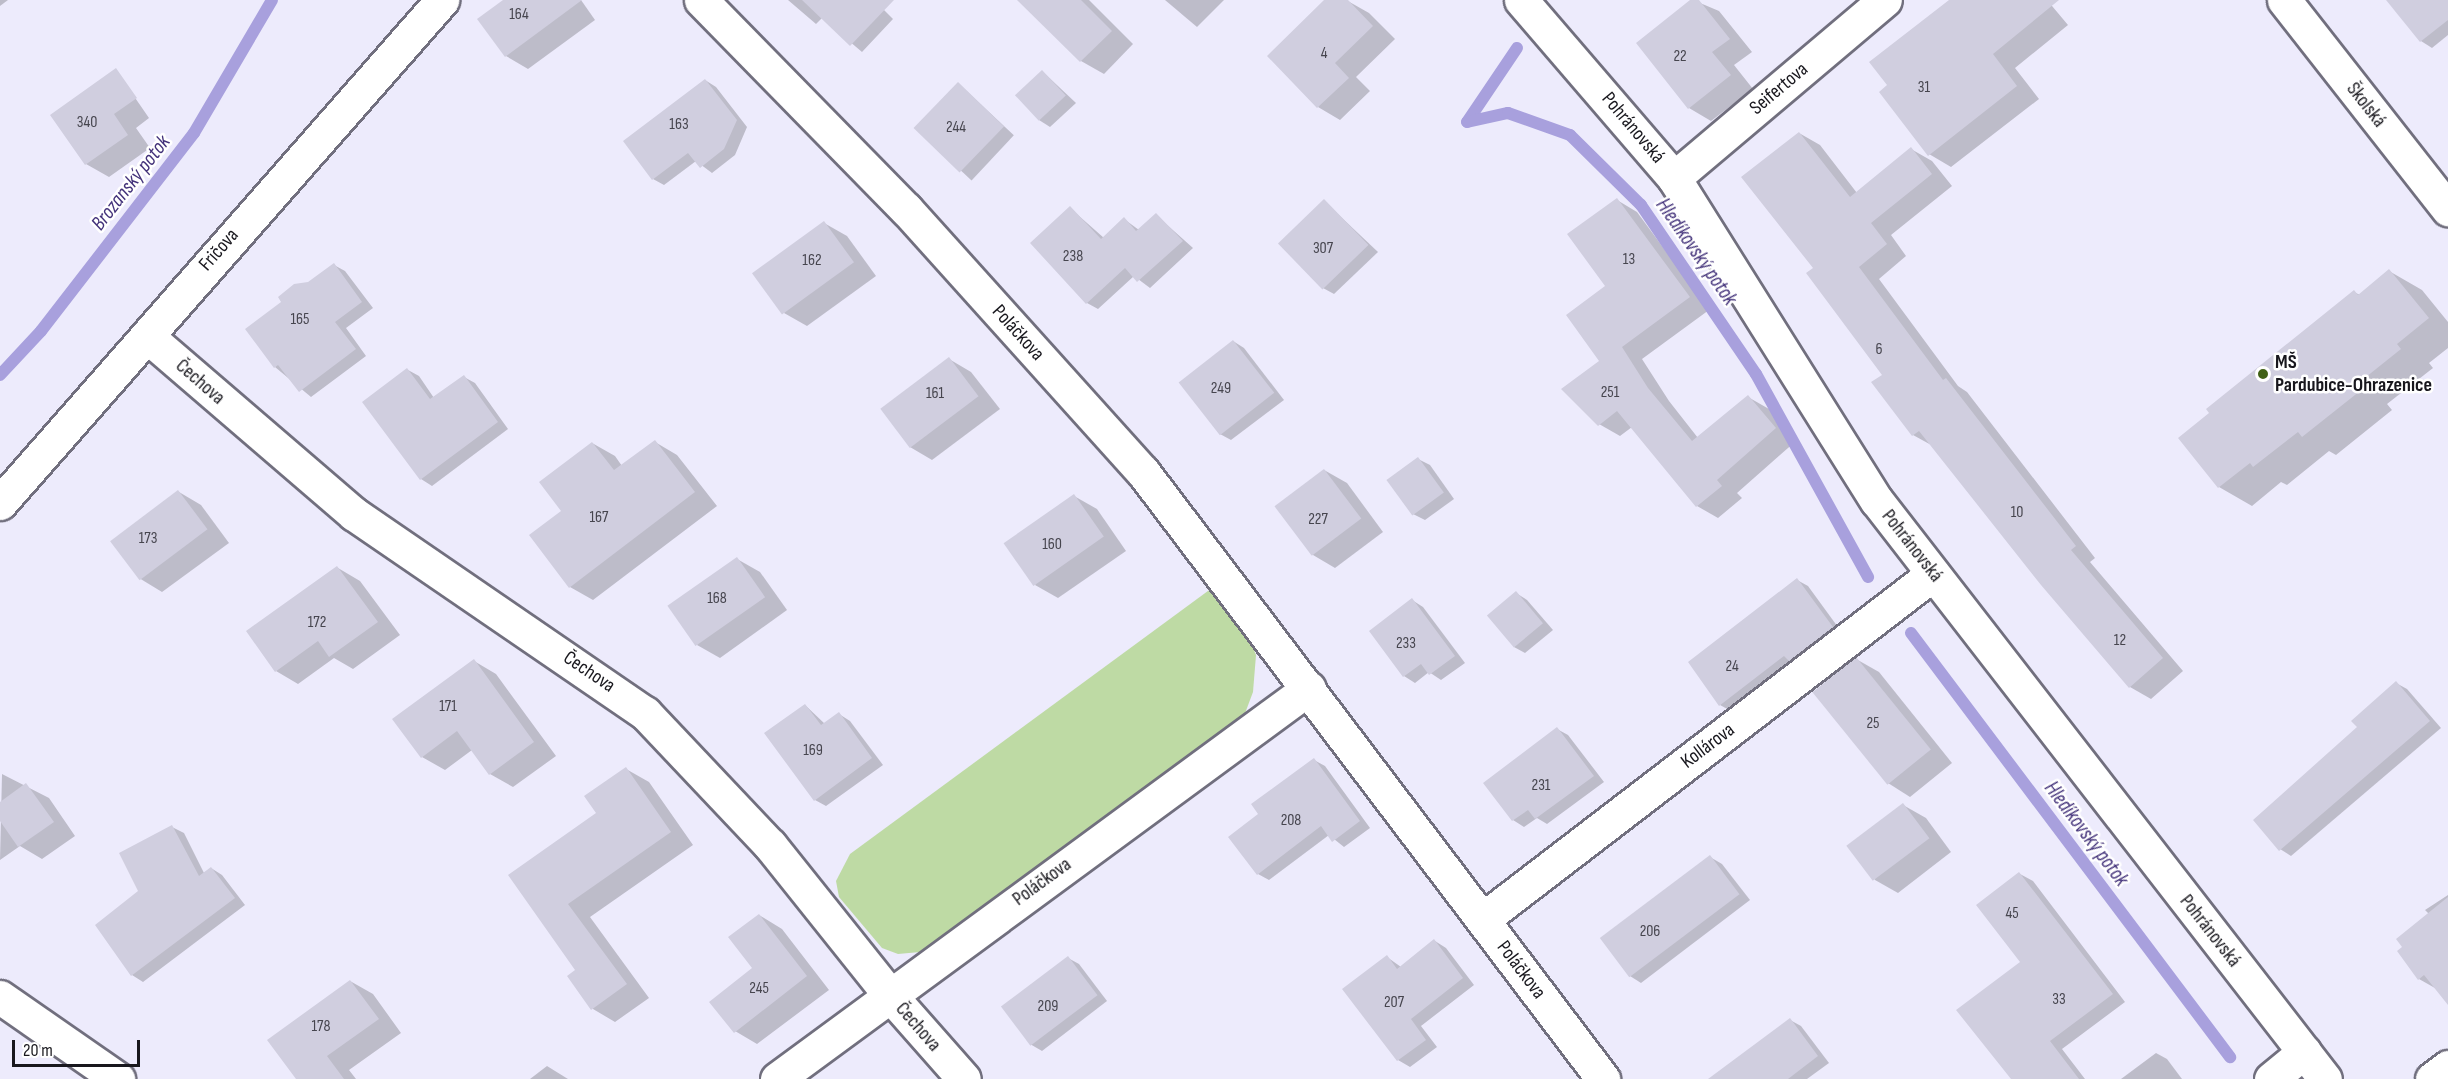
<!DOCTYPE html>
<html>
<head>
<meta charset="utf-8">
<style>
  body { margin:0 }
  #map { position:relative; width:2448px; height:1079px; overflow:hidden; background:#edebfc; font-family:"Sofia Sans Condensed",sans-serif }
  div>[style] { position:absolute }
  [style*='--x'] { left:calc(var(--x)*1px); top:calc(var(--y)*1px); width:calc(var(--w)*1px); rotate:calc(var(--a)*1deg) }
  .green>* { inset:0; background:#bedaa4 }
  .shadow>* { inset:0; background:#0003; transform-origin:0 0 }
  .stream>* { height:12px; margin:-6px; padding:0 6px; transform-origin:6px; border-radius:6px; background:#a8a0dd }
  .building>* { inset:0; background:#d0cedf; transform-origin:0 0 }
  .roads { filter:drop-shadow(2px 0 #716f7e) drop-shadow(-2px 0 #716f7e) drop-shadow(0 2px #716f7e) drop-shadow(0 -2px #716f7e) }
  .minor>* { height:33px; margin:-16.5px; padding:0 16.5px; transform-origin:16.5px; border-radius:16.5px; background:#fff }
  .dots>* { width:16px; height:16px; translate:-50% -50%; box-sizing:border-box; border:3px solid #fff; border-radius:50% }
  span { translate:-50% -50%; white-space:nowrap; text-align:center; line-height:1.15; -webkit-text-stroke:5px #fff; paint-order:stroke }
  .number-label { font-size:16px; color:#46454e }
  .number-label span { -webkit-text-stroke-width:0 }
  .street-label { font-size:20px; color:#18171d }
  .poi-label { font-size:20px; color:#18171d; font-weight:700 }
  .left { translate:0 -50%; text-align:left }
  .water-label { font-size:21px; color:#43327a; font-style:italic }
  .scale { position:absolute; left:12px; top:1040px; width:128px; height:27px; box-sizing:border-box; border:3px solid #18171d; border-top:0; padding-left:8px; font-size:18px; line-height:21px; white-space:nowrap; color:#18171d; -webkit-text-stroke:4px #fff; paint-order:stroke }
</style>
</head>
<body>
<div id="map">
  <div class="green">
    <div style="clip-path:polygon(1212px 588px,1250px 640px,1256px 655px,1253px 692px,1244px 716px,940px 944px,920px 952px,898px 954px,882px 948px,839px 897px,836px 881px,850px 854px)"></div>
  </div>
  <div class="shadow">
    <div style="clip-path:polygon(0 0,8px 0,0 6px)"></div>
    <div style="clip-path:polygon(505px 0,581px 0,595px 20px,528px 69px,506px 56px)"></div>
    <div style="clip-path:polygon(788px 0,874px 0,893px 19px,862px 52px,822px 18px,816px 24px)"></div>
    <div style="clip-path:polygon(1036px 0,1089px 0,1133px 44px,1104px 74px,1081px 61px)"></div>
    <div style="clip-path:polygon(1165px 0,1224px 0,1197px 27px)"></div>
    <div style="clip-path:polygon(1346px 0,1369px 13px,1395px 39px,1356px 77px,1370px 91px,1340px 120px,1318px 107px)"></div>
    <div style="clip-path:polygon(1693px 0,1719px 11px,1752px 52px,1734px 65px,1753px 89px,1711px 121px,1689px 108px)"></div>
    <div style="clip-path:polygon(1952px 0,2047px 0,2068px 25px,2015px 68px,2039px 99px,1951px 167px,1929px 154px,1889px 85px)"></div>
    <div style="clip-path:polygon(2401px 0,2448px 0,2448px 35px,2432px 48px,2421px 41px,2393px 6px)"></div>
    <div style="clip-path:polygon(1042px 71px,1076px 103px,1050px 127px,1039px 120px)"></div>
    <div style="clip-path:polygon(705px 80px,716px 87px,747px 127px,735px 155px,712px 173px,696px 161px,664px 185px,653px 179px)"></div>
    <div style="left:959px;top:84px;width:75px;height:62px;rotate:43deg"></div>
    <div style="clip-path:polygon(129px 89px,149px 118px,136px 128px,150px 148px,109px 177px,86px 164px,52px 115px)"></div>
    <div style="clip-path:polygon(1799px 133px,1820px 145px,1857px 193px,1911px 149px,1932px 161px,1952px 186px,1891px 235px,1906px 256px,1879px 279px,1958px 386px,1967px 392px,2095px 558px,2090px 562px,2183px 671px,2151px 699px,2130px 687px,2042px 584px,1933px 446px,1913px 435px,1884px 375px,1815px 269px)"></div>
    <div style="clip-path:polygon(1617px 200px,1637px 212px,1709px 310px,1642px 359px,1669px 401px,1698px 438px,1748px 397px,1769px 409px,1796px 441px,1737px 493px,1742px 498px,1718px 518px,1697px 506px,1632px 427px,1620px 436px,1599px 424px)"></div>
    <div style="clip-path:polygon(1324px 201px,1378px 252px,1334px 294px,1323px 288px)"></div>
    <div style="clip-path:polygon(1070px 208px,1104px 238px,1124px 219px,1139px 230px,1156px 215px,1193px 248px,1150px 288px,1134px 276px,1098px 309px,1087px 303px)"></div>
    <div style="clip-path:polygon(824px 223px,847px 236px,876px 276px,807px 326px,784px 313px)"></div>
    <div style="clip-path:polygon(334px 265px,345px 271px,373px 308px,346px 328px,366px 356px,311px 397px,275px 367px)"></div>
    <div style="clip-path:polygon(2389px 271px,2422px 290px,2448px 322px,2448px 348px,2429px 363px,2433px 368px,2387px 404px,2392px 410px,2336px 455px,2329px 451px,2287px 485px,2281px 482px,2252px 506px,2219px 487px,2211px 413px,2354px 292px,2360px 295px)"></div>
    <div style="clip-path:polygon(1233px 341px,1244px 348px,1284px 400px,1231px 440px,1220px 434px)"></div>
    <div style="clip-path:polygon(949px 359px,971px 372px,1000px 409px,932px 460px,910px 447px)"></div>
    <div style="clip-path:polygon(408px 370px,419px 376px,434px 398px,464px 377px,475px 383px,508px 429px,432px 486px,421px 479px)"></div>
    <div style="clip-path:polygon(655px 442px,677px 455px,717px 506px,593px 600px,570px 587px,563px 511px,592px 443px,615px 456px,622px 466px)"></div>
    <div style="clip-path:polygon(1418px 459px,1430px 465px,1454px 499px,1425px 520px,1413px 514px)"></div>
    <div style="clip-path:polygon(1324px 470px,1347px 483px,1383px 532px,1335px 568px,1313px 555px)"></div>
    <div style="clip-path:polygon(179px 492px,201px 505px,229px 543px,162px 592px,139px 578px)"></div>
    <div style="clip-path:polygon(1074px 496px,1097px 509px,1126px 551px,1058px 598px,1035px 585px)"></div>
    <div style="clip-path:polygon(737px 559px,760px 572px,787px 610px,720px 658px,697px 645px)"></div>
    <div style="clip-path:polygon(338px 568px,360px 581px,400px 635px,353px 669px,334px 658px,298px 684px,276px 671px)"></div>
    <div style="clip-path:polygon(1797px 580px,1808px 586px,1843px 634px,1731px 711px,1720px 705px)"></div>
    <div style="clip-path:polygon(1516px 593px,1527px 600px,1553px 630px,1525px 653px,1514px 647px)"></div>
    <div style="clip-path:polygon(1412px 600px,1423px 607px,1465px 663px,1441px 680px,1429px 672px,1415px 683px,1404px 676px)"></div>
    <div style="clip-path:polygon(1856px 659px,1879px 672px,1952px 763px,1910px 797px,1888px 783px)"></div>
    <div style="clip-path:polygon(474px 661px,496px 674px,556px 756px,513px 787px,490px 774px,472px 750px,445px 770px,422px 757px)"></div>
    <div style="clip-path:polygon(2396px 683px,2407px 689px,2441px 728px,2291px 856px,2280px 849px,2359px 727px)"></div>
    <div style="clip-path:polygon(805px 705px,825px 724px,839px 714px,850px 721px,883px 765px,826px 806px,815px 800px)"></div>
    <div style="clip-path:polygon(1557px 729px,1568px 735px,1604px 782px,1547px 824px,1537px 818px,1524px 827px,1513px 820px)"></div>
    <div style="clip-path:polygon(1314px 760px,1325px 766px,1370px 828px,1344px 847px,1329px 835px,1269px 880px,1258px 874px,1260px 814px)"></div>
    <div style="clip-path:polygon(626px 769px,649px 782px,693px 845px,590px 917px,649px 998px,615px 1022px,593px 1009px,577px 971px,510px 876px,598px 814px)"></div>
    <div style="clip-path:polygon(2px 774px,49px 798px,75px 836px,42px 859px,20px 846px,0 860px)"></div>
    <div style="clip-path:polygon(1903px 805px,1926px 818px,1951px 852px,1898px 893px,1875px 880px,1849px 846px)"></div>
    <div style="clip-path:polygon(172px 827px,184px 833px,204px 873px,211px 868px,222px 875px,245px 905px,143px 982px,132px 975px,140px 892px)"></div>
    <div style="clip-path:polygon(1710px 857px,1722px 864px,1750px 900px,1641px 983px,1630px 976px,1602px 939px)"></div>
    <div style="clip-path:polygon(2020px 874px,2033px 881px,2125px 1002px,2062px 1049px,2085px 1079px,2012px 1079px,2022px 963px)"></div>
    <div style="clip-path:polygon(2448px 895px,2448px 987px,2442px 992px,2419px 979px,2399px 952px,2429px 914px,2425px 910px)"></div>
    <div style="clip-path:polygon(759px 915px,782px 929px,829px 990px,757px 1044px,735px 1031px,754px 969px)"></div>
    <div style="clip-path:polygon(1435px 941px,1446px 948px,1474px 985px,1421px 1026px,1437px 1047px,1410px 1067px,1398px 1060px,1344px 990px,1387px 957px,1401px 967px)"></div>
    <div style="clip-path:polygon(1068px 958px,1079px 964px,1107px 1001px,1042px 1051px,1030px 1044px)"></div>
    <div style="clip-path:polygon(350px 981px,373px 994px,401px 1033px,349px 1070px,356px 1079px,298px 1079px)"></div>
    <div style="clip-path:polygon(1790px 1020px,1801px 1026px,1829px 1063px,1807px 1079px,1710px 1079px)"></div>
    <div style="clip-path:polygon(2156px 1053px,2167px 1059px,2182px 1079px,2121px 1079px)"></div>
    <div style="clip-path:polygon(547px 1066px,568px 1079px,530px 1079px)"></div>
  </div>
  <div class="stream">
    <div style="--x:1517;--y:48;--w:89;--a:124"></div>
    <div style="--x:1467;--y:122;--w:42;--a:-12.4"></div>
    <div style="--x:1508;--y:113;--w:66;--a:19.5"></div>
    <div style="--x:1570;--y:135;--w:100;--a:44.6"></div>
    <div style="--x:1641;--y:205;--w:204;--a:55.8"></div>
    <div style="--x:1756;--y:374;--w:232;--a:61.1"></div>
    <div style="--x:0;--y:375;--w:60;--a:-47"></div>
    <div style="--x:41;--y:331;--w:250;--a:-52.3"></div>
    <div style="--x:194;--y:133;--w:154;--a:-59.6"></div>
    <div style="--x:1911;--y:633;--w:531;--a:53.04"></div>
  </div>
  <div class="building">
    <div style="clip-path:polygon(503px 0,582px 0,505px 57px,477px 19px)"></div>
    <div style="clip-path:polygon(802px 0,894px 0,850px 46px)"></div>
    <div style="clip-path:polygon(1017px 0,1081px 0,1112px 31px,1080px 62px)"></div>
    <div style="clip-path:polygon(1324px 0,1348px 0,1373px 26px,1335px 63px,1349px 78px,1317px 108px,1267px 56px)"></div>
    <div style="clip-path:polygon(1690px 0,1699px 0,1730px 39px,1712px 52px,1731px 75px,1688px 109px,1636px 43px)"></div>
    <div style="clip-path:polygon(1949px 0,2059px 0,1993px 54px,2017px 86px,1928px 156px,1879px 92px,1887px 85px,1869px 62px)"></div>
    <div style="clip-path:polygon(2386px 0,2448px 0,2448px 20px,2420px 42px)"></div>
    <div style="clip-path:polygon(116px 68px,137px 98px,114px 114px,128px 135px,85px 165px,50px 115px)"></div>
    <div style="left:1042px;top:70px;width:35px;height:37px;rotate:47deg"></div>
    <div style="clip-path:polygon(705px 79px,737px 120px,724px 149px,700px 168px,688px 153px,652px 180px,623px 141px)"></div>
    <div style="left:958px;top:82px;width:64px;height:64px;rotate:44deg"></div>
    <div style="clip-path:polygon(1799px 132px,1850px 197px,1911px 147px,1932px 174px,1871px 223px,1887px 244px,1859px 267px,1943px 380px,1946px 378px,2076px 546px,2071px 550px,2163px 658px,2129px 688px,2041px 585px,1919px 431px,1912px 436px,1871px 382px,1882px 375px,1806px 273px,1813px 268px,1741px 177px)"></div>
    <div style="clip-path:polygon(1617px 198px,1690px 297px,1622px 347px,1648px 388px,1692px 441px,1748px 395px,1776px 428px,1717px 480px,1722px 486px,1696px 507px,1617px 411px,1598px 426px,1561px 389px,1599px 361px,1566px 315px,1605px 286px,1567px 234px)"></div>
    <div style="left:1324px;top:199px;width:64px;height:64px;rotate:46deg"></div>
    <div style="clip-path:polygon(1070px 206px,1101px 239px,1124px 217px,1136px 231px,1156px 213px,1183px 241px,1137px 282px,1125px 268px,1086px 304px,1030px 243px)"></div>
    <div style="left:824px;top:221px;width:51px;height:89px;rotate:54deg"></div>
    <div style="clip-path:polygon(334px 263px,362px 302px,335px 322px,356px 349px,299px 392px,278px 365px,274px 368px,245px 329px,281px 302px,278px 297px,294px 284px,308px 282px)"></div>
    <div style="clip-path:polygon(2389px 269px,2429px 318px,2397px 344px,2401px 349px,2356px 385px,2360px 391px,2302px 437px,2298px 432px,2253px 467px,2250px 463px,2218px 488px,2178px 438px,2209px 413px,2206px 409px,2354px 290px,2358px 295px)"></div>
    <div style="left:1233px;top:340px;width:67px;height:69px;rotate:52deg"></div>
    <div style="left:949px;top:357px;width:49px;height:86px;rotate:53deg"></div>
    <div style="clip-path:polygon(407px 368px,430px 399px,464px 375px,498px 422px,420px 480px,362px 402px)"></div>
    <div style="clip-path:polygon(655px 440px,695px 492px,569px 588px,529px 535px,561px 511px,539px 482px,592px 442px,614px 470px)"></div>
    <div style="left:1418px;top:457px;width:44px;height:39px;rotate:54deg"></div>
    <div style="left:1324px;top:469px;width:62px;height:62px;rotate:53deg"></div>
    <div style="left:178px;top:490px;width:49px;height:85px;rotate:53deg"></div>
    <div style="left:1074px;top:494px;width:52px;height:86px;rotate:55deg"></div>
    <div style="left:737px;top:557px;width:49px;height:85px;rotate:55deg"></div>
    <div style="clip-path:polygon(337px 566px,378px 622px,329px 657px,318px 641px,275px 672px,246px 631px)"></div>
    <div style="clip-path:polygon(1797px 578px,1833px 627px,1789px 661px,1784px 656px,1719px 706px,1688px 662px)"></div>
    <div style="left:1516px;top:591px;width:42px;height:38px;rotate:50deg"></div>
    <div style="clip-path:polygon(1412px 598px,1455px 656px,1429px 675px,1421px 664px,1403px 677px,1369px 631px)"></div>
    <div style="left:1856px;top:657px;width:119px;height:56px;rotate:51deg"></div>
    <div style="clip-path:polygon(474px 659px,534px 742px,489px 775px,457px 731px,421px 758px,392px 719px)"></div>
    <div style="clip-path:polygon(2396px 681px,2430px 721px,2279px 851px,2253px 820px,2357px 727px,2351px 721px)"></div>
    <div style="clip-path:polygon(805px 704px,821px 725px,839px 712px,872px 758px,814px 801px,764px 733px)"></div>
    <div style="clip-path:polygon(1557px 727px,1594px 776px,1535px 819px,1528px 810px,1512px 821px,1483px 783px)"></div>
    <div style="clip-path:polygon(1314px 758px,1360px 821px,1332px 842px,1321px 826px,1257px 875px,1228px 837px,1258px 814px,1251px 804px)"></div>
    <div style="clip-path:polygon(626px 767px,671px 832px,568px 904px,627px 984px,591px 1010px,567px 976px,575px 970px,508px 875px,596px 813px,584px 796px)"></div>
    <div style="clip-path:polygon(26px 783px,54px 822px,18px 847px,0 821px,0 802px)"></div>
    <div style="left:1903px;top:803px;width:44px;height:71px;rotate:53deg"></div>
    <div style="clip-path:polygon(172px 825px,199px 876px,211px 867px,235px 898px,131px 976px,95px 925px,138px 891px,119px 853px)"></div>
    <div style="left:1710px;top:855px;width:49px;height:138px;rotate:53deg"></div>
    <div style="clip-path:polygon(2019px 872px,2113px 994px,2050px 1041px,2079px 1079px,2011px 1079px,1956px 1010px,2020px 962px,1976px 905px)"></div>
    <div style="clip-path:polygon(2448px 897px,2448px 1005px,2424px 975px,2418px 980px,2397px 951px,2402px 947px,2396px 939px)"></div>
    <div style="clip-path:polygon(759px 914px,807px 976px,734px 1033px,709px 1002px,752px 968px,728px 937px)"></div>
    <div style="clip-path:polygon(1434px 939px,1463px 978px,1411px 1019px,1426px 1040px,1397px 1061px,1342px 989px,1387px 955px,1397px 969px)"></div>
    <div style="left:1068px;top:956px;width:49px;height:84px;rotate:53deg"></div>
    <div style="clip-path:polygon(350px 980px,379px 1019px,327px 1056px,344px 1079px,296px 1079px,267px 1040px)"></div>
    <div style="clip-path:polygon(1790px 1018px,1818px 1056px,1788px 1079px,1708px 1079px)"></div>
  </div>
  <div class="roads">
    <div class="minor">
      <div style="--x:701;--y:0;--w:293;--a:45.6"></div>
      <div style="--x:906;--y:209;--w:354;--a:48"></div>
      <div style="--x:1143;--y:472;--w:762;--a:52.84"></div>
      <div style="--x:1521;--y:0;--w:235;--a:49.3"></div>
      <div style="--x:1674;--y:178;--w:381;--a:57.9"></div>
      <div style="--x:1877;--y:501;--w:731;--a:52.22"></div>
      <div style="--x:2284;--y:0;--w:266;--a:51.9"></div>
      <div style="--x:1674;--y:178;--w:276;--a:-40.2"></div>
      <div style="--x:147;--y:336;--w:273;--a:40.7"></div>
      <div style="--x:354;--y:514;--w:353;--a:34.4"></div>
      <div style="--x:645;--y:713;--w:182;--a:46.6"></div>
      <div style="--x:770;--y:845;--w:191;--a:51.4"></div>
      <div style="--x:889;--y:994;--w:113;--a:48.6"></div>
      <div style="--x:0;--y:503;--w:670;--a:-48.69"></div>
      <div style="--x:1483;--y:919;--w:567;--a:-37.48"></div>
      <div style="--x:0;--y:997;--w:144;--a:34.8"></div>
      <div style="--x:777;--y:1079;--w:660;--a:-36.31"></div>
      <div style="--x:2271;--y:1079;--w:43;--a:-39.3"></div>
      <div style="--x:2432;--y:1079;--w:20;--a:-37"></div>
    </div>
  </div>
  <div class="dots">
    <div style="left:2263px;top:374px;background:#416116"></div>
  </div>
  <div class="number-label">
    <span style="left:519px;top:15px">164</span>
    <span style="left:1324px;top:54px">4</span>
    <span style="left:1680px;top:57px">22</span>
    <span style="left:1924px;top:88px">31</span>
    <span style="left:87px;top:123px">340</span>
    <span style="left:679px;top:125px">163</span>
    <span style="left:956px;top:128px">244</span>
    <span style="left:1323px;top:249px">307</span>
    <span style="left:1073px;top:257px">238</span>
    <span style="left:1629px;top:260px">13</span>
    <span style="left:812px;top:261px">162</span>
    <span style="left:300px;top:320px">165</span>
    <span style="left:1879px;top:350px">6</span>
    <span style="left:1221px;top:389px">249</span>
    <span style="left:1610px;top:393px">251</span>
    <span style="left:935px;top:394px">161</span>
    <span style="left:2017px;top:513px">10</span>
    <span style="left:599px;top:518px">167</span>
    <span style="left:1318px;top:520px">227</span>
    <span style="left:148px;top:539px">173</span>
    <span style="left:1052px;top:545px">160</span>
    <span style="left:717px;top:599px">168</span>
    <span style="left:317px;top:623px">172</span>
    <span style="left:2120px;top:641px">12</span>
    <span style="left:1406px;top:644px">233</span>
    <span style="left:1732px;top:667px">24</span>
    <span style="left:448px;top:707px">171</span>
    <span style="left:1873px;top:724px">25</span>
    <span style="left:813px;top:751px">169</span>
    <span style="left:1541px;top:786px">231</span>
    <span style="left:1291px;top:821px">208</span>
    <span style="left:2012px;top:914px">45</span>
    <span style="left:1650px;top:932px">206</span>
    <span style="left:759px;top:989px">245</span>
    <span style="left:2059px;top:1000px">33</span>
    <span style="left:1394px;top:1003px">207</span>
    <span style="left:1048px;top:1007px">209</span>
    <span style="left:321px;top:1027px">178</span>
  </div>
  <div class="street-label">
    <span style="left:1779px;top:89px;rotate:-40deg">Seifertova</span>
    <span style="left:2366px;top:105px;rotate:52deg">Školská</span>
    <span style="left:1633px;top:128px;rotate:50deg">Pohránovská</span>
    <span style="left:219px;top:250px;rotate:-49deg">Fričova</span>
    <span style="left:1018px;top:333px;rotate:48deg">Poláčkova</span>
    <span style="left:200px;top:382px;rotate:41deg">Čechova</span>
    <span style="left:1912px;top:546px;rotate:52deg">Pohránovská</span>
    <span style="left:589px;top:672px;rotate:34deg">Čechova</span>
    <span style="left:1708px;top:746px;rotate:-37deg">Kollárova</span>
    <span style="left:1042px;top:882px;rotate:-36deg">Poláčkova</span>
    <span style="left:2210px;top:931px;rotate:52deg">Pohránovská</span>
    <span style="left:1521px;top:970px;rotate:53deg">Poláčkova</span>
    <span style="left:918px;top:1027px;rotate:49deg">Čechova</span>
  </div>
  <div class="poi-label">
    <span class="left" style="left:2275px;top:374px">MŠ<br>Pardubice-Ohrazenice</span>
  </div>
  <div class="water-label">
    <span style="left:131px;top:183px;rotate:-52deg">Brozanský potok</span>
    <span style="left:1696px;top:252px;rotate:55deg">Hledíkovský potok</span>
    <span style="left:2086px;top:834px;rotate:53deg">Hledíkovský potok</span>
  </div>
  <div class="scale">20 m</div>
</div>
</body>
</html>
